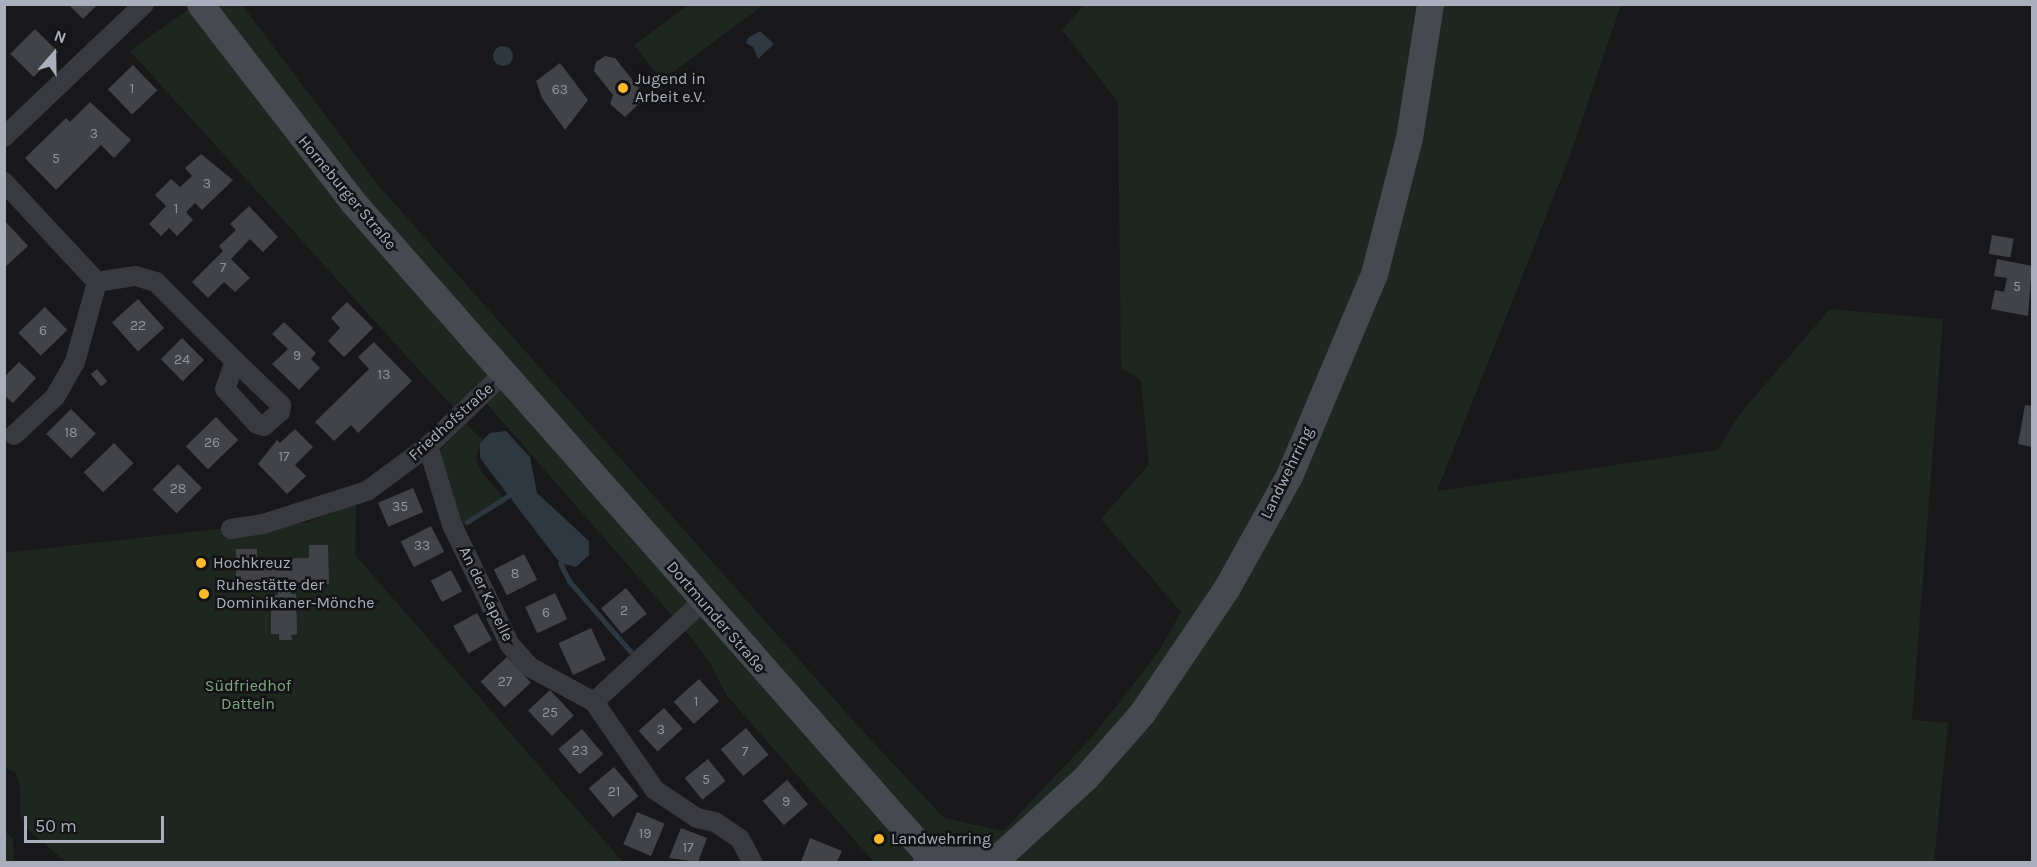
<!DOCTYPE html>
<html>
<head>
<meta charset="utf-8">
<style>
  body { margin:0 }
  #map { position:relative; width:2037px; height:867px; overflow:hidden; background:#18181b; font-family:Karla,sans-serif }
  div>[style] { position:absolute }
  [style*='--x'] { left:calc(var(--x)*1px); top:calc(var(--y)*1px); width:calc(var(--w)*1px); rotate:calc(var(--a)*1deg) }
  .green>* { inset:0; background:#1e271f }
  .water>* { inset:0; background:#2d3841 }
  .round { border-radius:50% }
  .stream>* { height:5px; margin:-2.5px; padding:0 2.5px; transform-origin:2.5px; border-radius:2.5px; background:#2d3841 }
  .building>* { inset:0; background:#424348; transform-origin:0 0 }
  .street>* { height:20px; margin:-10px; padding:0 10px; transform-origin:10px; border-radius:10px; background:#393a40 }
  .secondary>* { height:27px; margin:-13.5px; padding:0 13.5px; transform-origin:13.5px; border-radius:13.5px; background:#474951 }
  .dots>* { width:16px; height:16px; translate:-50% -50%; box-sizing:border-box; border:3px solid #131316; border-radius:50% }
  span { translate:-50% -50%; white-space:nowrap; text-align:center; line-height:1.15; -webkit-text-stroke:5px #131316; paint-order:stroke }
  .number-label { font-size:14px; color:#8f949f }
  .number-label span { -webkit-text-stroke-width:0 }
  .poi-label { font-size:16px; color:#a9afbc }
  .left { translate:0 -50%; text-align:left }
  .street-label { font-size:16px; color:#a9afbc }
  .park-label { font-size:16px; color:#7fa981 }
  .frame { position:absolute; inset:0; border:6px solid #a9afbc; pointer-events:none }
  .north { position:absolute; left:24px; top:24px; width:60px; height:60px; -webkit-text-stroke:4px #131316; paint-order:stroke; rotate:20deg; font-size:16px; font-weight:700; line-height:24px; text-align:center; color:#a9afbc }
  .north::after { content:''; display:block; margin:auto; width:21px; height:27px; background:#a9afbc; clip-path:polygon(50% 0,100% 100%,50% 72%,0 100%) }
  .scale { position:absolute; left:24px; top:816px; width:140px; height:27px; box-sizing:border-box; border:3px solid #a9afbc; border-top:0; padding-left:8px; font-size:18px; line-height:21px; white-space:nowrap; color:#a9afbc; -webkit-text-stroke:4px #131316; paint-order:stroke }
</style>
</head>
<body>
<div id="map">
  <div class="green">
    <div style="clip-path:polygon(759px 4px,761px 7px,662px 80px,634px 45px,689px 5px)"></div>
    <div style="clip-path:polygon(1085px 4px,1621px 5px,1569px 158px,1437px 491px,1718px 450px,1739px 415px,1830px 309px,1943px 319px,1912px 720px,1948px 723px,1934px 862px,874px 862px,727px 696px,710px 663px,689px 635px,480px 396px,460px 415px,130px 51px,193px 6px,242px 5px,376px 183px,858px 726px,944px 818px,1003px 831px,1093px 736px,1159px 651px,1181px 612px,1101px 519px,1149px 464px,1141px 381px,1121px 367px,1118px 102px,1062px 30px)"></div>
    <div style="clip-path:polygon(466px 424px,482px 439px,476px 458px,480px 470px,507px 502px,461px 526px,437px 453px)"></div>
    <div style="clip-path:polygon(356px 504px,355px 555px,623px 862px,66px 862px,26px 828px,20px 815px,20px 786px,15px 772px,5px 767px,5px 553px,263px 524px,305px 523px)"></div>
    <div style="clip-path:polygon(4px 831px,13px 838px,14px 862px,5px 862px)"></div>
  </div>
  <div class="water">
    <div style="clip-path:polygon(760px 31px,774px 44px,758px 59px,753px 47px,746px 43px,748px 38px)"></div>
    <div class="round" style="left:493px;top:46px;width:20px;height:20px"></div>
    <div style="clip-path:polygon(506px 431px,530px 457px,537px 493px,589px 541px,589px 555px,576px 567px,560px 563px,480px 458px,480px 443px,490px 433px)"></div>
  </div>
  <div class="stream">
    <div style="--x:467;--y:522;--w:50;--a:-32.7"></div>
    <div style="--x:560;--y:563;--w:20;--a:63"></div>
    <div style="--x:569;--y:581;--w:93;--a:48.9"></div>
  </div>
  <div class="building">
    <div style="clip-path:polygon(68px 4px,98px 4px,83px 19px)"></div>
    <div style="left:35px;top:29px;width:33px;height:35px;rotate:45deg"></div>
    <div style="clip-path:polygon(605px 56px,615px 58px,646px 97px,625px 117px,610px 104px,613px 95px,594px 71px,596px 62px)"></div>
    <div style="clip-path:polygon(560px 63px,588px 100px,565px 130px,542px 98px,536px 81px)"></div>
    <div style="left:133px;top:65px;width:35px;height:35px;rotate:46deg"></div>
    <div style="clip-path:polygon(90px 102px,131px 140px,114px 158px,101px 145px,56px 190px,25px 158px,66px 118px,70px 122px)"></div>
    <div style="clip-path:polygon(201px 154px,233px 180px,202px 210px,195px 203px,186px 212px,193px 220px,177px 236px,169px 228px,161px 236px,149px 224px,166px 206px,155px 195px,171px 179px,180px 187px,192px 176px,185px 168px)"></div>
    <div style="clip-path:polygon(249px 206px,278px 237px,263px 252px,250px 239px,231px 259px,250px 278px,235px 292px,224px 282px,208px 298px,192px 282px,223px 251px,219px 246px,236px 230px,230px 224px)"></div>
    <div style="clip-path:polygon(4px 220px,28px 246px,4px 268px)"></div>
    <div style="left:1992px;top:235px;width:22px;height:19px;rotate:10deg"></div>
    <div style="clip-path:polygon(1997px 259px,2032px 266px,2028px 316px,1991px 309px,1995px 290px,2004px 292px,2007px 278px,1994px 276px)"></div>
    <div style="left:138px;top:299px;width:39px;height:35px;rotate:48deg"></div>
    <div style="clip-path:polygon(347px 302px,373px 328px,344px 357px,328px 341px,340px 328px,331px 318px)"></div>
    <div style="left:45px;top:307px;width:32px;height:37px;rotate:46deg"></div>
    <div style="clip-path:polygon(284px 322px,316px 353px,311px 359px,320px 368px,299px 390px,272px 364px,288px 349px,272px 334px)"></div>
    <div style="left:182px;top:338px;width:31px;height:30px;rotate:45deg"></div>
    <div style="clip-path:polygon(374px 342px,412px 381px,358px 433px,351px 425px,334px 441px,315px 422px,369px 369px,358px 357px)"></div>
    <div style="clip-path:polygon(19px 362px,36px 378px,13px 403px,4px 395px,4px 377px)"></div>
    <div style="left:97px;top:369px;width:16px;height:8px;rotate:50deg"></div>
    <div style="clip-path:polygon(2025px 405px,2032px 406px,2032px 447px,2018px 444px)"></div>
    <div style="left:71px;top:409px;width:35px;height:35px;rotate:45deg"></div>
    <div style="left:216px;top:417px;width:32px;height:42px;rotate:46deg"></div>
    <div style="clip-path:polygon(295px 429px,313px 447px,295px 465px,306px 476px,287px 494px,258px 464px,277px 440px,280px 443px)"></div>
    <div style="left:114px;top:443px;width:28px;height:42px;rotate:46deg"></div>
    <div style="left:178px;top:464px;width:34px;height:36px;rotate:45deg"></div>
    <div style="left:413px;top:488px;width:26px;height:38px;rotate:67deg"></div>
    <div style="left:431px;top:526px;width:29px;height:34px;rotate:63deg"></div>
    <div style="clip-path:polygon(309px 545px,328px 545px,329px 584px,291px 584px,291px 594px,296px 594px,297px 634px,291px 635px,292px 640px,279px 640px,279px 634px,271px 634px,271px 595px,278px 595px,278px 587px,236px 587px,236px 549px,257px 549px,257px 559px,309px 558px)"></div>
    <div style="left:524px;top:554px;width:29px;height:34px;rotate:63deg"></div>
    <div style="left:451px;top:570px;width:24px;height:23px;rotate:62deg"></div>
    <div style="left:626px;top:588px;width:33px;height:32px;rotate:51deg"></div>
    <div style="left:555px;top:593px;width:29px;height:33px;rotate:65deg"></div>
    <div style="left:477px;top:613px;width:31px;height:27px;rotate:61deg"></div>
    <div style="left:591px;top:628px;width:35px;height:36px;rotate:65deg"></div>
    <div style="left:507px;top:657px;width:35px;height:36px;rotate:47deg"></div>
    <div style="left:699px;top:679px;width:30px;height:34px;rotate:48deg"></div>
    <div style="left:550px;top:690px;width:35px;height:30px;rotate:47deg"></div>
    <div style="left:664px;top:708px;width:28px;height:34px;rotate:48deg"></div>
    <div style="left:746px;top:728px;width:35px;height:33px;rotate:50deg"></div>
    <div style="left:582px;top:729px;width:33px;height:31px;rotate:50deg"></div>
    <div style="left:708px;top:759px;width:28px;height:30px;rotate:51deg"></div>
    <div style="left:614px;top:767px;width:38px;height:33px;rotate:50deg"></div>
    <div style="left:787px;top:780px;width:32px;height:32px;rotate:49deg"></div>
    <div style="left:637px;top:812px;width:30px;height:35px;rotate:23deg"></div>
    <div style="clip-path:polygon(681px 828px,707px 838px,698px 862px,669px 858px)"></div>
    <div style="clip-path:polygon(810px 838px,842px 851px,837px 862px,801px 862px)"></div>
  </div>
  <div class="street">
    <div style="--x:4;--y:137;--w:193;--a:-43.5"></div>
    <div style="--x:4;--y:182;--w:137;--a:47.1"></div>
    <div style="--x:97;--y:282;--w:39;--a:-9"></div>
    <div style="--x:136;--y:276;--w:21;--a:17"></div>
    <div style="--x:156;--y:282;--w:112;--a:45"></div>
    <div style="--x:235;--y:361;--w:64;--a:43.7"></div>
    <div style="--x:281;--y:405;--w:7;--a:98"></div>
    <div style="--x:280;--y:412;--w:21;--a:139"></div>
    <div style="--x:264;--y:426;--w:7;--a:-164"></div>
    <div style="--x:257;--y:424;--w:47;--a:-132.4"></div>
    <div style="--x:225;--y:389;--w:30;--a:-70"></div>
    <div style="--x:14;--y:435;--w:56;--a:-42.8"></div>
    <div style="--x:55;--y:397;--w:40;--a:-60.3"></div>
    <div style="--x:75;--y:362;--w:83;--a:-74.6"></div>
    <div style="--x:428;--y:446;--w:83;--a:73.1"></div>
    <div style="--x:452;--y:525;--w:133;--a:64.2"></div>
    <div style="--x:510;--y:645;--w:30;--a:48"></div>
    <div style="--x:530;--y:667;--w:73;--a:28.7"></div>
    <div style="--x:594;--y:702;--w:107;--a:55.3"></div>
    <div style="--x:655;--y:790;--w:50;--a:33.7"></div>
    <div style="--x:697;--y:818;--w:18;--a:13"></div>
    <div style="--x:715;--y:822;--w:30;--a:34"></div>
    <div style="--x:740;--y:839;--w:26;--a:62"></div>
    <div style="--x:231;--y:529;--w:32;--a:-9"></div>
    <div style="--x:263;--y:524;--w:109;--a:-17.6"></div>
    <div style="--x:367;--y:491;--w:76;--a:-36.4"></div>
    <div style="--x:428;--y:446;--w:103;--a:-43.8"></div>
    <div style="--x:594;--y:702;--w:149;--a:-42.8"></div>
  </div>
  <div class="secondary">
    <div style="--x:200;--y:4;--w:249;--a:52.3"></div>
    <div style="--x:352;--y:201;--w:876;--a:48.61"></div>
    <div style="--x:926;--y:862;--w:19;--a:-32"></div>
    <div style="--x:942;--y:852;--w:13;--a:-13"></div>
    <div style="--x:955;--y:849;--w:13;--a:4"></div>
    <div style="--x:968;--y:850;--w:23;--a:31"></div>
    <div style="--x:993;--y:862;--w:125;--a:-42.4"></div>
    <div style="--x:1085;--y:778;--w:86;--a:-48.8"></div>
    <div style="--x:1142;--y:713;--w:150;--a:-55.9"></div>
    <div style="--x:1226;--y:589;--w:129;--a:-60.9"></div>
    <div style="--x:1289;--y:476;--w:219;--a:-67.2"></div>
    <div style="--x:1374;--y:274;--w:140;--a:-75.6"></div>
    <div style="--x:1409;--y:138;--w:136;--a:-81.1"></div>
  </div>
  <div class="dots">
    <div style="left:623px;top:88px;background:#ffb92c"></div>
    <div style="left:201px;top:563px;background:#ffb92c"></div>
    <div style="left:204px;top:594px;background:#ffb92c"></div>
    <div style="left:879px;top:839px;background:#ffb92c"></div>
  </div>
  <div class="number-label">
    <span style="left:132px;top:89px">1</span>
    <span style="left:560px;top:90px">63</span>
    <span style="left:94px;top:134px">3</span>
    <span style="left:56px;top:159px">5</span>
    <span style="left:207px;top:184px">3</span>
    <span style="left:176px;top:209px">1</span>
    <span style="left:223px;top:268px">7</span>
    <span style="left:2017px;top:287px">5</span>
    <span style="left:138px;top:326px">22</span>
    <span style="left:43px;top:331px">6</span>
    <span style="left:297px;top:356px">9</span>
    <span style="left:182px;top:360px">24</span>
    <span style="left:384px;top:375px">13</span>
    <span style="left:71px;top:433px">18</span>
    <span style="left:212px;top:443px">26</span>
    <span style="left:284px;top:457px">17</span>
    <span style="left:178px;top:489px">28</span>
    <span style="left:400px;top:507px">35</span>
    <span style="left:422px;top:546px">33</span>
    <span style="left:515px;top:574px">8</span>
    <span style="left:624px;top:611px">2</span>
    <span style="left:546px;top:613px">6</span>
    <span style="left:505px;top:682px">27</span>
    <span style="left:696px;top:702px">1</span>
    <span style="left:550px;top:713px">25</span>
    <span style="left:661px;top:730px">3</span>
    <span style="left:580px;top:751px">23</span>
    <span style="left:745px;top:752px">7</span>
    <span style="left:706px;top:780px">5</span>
    <span style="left:614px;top:792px">21</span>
    <span style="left:786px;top:802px">9</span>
    <span style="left:645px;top:834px">19</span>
    <span style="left:688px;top:848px">17</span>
  </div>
  <div class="poi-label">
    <span class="left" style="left:635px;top:88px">Jugend in<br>Arbeit e.V.</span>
    <span class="left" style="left:213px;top:563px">Hochkreuz</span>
    <span class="left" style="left:216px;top:594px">Ruhestätte der<br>Dominikaner-Mönche</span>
    <span class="left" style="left:891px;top:839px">Landwehrring</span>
  </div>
  <div class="street-label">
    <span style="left:347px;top:193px;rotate:50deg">Horneburger Straße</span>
    <span style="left:451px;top:422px;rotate:-42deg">Friedhofstraße</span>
    <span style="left:1287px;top:473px;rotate:-64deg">Landwehrring</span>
    <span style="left:486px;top:594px;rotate:64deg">An der Kapelle</span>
    <span style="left:716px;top:617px;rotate:49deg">Dortmunder Straße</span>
  </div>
  <div class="park-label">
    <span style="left:248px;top:695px">Südfriedhof<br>Datteln</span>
  </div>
  <div class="frame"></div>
  <div class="north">N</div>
  <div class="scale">50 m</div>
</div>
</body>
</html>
